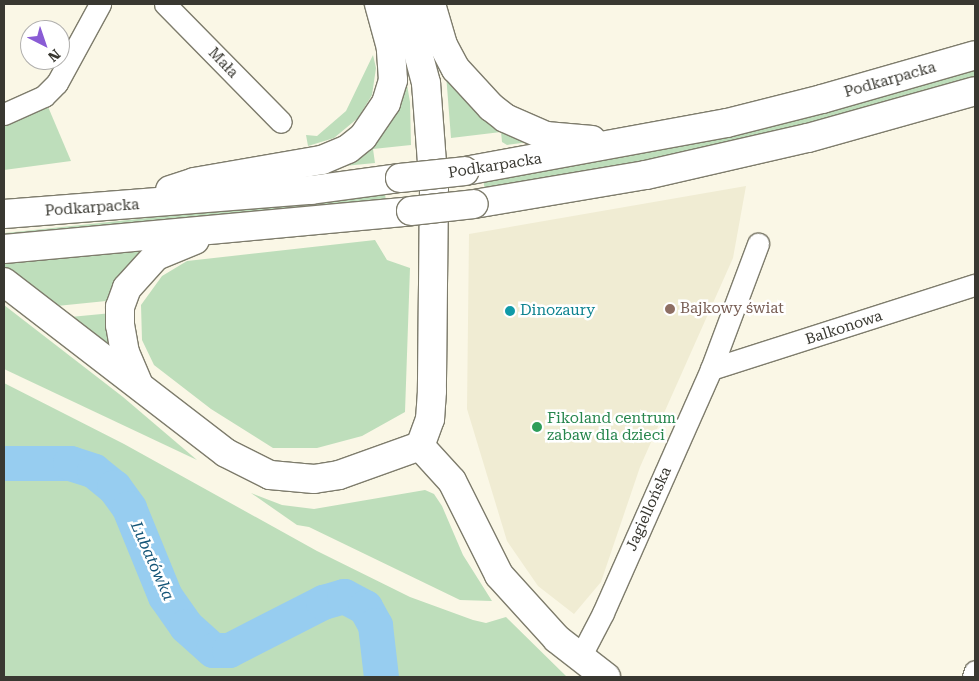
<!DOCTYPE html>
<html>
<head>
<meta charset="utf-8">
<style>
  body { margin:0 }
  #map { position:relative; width:979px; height:681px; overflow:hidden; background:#faf7e6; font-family:"Roboto Serif",serif }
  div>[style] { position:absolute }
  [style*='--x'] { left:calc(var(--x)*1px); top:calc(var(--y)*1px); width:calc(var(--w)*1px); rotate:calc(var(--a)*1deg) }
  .built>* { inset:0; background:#f0ecd3 }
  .green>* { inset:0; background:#bedebb; transform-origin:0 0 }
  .river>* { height:35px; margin:-17.5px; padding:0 17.5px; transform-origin:17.5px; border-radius:17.5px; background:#97cdf0 }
  .roads { filter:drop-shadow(1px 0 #7e7c6c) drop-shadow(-1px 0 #7e7c6c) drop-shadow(0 1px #7e7c6c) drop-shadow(0 -1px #7e7c6c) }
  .street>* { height:21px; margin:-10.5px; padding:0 10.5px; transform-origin:10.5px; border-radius:10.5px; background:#fff }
  .secondary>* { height:28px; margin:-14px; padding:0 14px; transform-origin:14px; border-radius:14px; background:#fff }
  .primary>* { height:28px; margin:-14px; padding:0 14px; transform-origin:14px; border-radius:14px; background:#fff }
  .bridges { filter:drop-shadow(1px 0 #7e7c6c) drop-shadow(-1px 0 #7e7c6c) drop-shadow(0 1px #7e7c6c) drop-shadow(0 -1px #7e7c6c) }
  .primary-bridge>* { height:28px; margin:-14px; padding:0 14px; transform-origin:14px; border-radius:14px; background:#fff }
  .dots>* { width:14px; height:14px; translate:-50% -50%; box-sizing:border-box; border:2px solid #fff; border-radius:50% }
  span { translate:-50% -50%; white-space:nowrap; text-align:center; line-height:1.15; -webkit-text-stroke:5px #fff; paint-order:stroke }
  .street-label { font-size:15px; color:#393831 }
  .education-label { font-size:15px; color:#785e54 }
  .left { translate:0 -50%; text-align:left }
  .culture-label { font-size:15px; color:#0d838f }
  .leisure-label { font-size:15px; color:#27864d }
  .water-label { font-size:16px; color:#135476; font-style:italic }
  .frame { position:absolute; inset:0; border:5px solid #393831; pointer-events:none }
  .north { position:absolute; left:20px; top:20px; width:50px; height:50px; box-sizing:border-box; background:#fff; border:1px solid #b0afad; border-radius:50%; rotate:139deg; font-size:14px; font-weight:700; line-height:20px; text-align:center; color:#393831 }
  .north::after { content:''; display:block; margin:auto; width:18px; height:22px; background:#8a5cd5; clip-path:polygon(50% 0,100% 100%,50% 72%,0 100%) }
</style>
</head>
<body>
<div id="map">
  <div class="built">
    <div style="clip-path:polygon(746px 186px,733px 258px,640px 467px,601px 582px,574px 614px,538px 586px,507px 541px,467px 409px,469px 234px)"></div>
  </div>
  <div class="green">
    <div style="clip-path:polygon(373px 55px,376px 68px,372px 95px,358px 118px,334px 138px,308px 146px,306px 135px,317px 136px,346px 111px)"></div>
    <div style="clip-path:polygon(404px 67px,410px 102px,411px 145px,373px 149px,375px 163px,334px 167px)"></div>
    <div style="clip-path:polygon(975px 68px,975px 78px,838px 118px,650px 162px,485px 190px,483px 180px,666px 148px)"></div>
    <div style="clip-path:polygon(446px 74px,480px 115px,529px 142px,507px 145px,502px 142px,501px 132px,451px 138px)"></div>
    <div style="clip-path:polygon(46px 102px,71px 161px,4px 170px,4px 117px)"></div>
    <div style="left:385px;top:193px;width:10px;height:382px;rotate:84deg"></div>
    <div style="clip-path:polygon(375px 240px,387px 260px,410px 268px,405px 412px,362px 436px,317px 448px,273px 448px,211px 409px,154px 365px,142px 340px,141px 305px,162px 276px,187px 261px)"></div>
    <div style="clip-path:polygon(157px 248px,116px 300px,47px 307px,4px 272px,4px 260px)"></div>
    <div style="clip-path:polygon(4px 305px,123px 397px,197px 460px,4px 369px)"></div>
    <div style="clip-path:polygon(112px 313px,117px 351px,60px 318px)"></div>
    <div style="clip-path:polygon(4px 383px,124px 444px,317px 551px,410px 597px,473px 620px,486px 623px,506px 617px,567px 677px,4px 677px)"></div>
    <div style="clip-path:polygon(425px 490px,434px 494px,442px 506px,463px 555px,492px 601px,460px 600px,309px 527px,297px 525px,251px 493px,282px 505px,314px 509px)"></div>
  </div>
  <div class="river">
    <div style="--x:4;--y:463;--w:66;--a:0"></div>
    <div style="--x:70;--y:463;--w:25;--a:18"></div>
    <div style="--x:94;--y:471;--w:26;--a:39"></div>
    <div style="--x:114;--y:487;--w:26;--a:54"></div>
    <div style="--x:129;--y:508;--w:95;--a:67.8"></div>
    <div style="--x:165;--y:596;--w:37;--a:55"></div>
    <div style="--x:186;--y:626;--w:36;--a:42"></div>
    <div style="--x:213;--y:650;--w:16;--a:0"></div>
    <div style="--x:229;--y:650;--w:106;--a:-27.1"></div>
    <div style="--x:323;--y:602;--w:22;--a:-16"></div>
    <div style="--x:344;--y:596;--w:24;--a:28"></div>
    <div style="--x:365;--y:607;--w:21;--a:61"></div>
    <div style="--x:375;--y:625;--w:52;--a:83.4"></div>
  </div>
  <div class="roads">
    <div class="street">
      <div style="--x:165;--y:4;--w:165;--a:45.5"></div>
      <div style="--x:4;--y:114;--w:44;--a:-24.2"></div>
      <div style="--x:44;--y:96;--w:18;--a:-45"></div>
      <div style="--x:57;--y:83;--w:90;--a:-61.4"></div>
      <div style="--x:711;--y:369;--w:277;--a:-17.7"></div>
      <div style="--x:579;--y:659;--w:52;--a:-62.4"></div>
      <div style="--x:603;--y:613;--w:267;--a:-66.1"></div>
      <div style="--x:711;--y:369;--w:134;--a:-69.4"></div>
      <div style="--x:973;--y:677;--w:6;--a:-72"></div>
    </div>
    <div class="secondary">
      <div style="--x:405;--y:4;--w:82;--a:75.1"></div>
      <div style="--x:426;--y:83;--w:106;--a:85.7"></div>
      <div style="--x:434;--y:189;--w:202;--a:90.6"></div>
      <div style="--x:432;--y:391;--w:28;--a:94"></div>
      <div style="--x:430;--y:419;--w:29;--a:110"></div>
      <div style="--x:420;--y:446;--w:47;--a:47.6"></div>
      <div style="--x:452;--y:481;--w:105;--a:63.4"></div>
      <div style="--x:499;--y:575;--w:86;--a:47.8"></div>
      <div style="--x:557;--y:639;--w:62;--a:37.8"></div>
    </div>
    <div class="primary">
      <div style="--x:431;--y:4;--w:43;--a:73.7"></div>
      <div style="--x:443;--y:45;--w:27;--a:62"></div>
      <div style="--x:456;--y:69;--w:52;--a:47.4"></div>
      <div style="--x:491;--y:107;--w:18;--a:38"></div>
      <div style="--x:505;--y:118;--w:45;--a:23.7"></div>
      <div style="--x:546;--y:136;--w:46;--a:5"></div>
      <div style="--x:465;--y:171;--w:266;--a:-10.4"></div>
      <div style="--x:727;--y:123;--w:98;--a:-14.2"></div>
      <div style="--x:822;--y:99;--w:159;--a:-16"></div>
      <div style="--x:170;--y:190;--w:25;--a:-18"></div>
      <div style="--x:194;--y:182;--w:130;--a:-9.8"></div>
      <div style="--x:322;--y:160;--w:28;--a:-23"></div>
      <div style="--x:348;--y:149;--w:19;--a:-39"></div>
      <div style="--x:363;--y:137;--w:41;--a:-55.9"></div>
      <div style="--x:386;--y:103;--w:24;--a:-73"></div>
      <div style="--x:393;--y:80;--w:32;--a:-94"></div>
      <div style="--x:391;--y:48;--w:46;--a:-105.3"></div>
      <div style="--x:474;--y:204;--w:174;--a:-9.6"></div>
      <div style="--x:646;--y:175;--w:166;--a:-12.9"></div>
      <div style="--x:808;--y:138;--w:173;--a:-15.7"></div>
      <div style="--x:4;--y:214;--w:308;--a:-4.5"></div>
      <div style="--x:311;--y:190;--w:90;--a:-7.7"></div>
      <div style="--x:4;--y:249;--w:409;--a:-5.3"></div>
      <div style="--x:4;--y:282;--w:280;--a:37.6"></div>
      <div style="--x:226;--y:453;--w:49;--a:26.6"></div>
      <div style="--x:270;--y:475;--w:44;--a:5.2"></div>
      <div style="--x:314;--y:479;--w:25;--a:-9"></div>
      <div style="--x:339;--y:475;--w:86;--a:-19.7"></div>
      <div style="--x:138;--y:383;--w:33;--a:-113"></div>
      <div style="--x:125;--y:353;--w:28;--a:-100"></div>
      <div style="--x:120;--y:325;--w:18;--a:-90"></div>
      <div style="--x:120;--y:307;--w:20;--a:-70"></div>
      <div style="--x:127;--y:288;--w:43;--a:-47.8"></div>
      <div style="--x:156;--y:256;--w:42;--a:-22.3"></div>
    </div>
  </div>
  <div class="bridges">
    <div class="primary-bridge">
      <div style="--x:400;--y:178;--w:65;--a:-6.1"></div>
      <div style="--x:411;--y:211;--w:63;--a:-6.3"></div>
    </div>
  </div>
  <div class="dots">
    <div style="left:670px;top:309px;background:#8d6e63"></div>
    <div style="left:510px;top:311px;background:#0f9aa8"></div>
    <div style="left:537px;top:427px;background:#2e9e5b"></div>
  </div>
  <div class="street-label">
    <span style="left:223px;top:63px;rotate:46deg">Mała</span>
    <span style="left:890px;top:80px;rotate:-16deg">Podkarpacka</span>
    <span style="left:495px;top:166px;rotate:-9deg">Podkarpacka</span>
    <span style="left:92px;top:208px;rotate:-4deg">Podkarpacka</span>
    <span style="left:844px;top:328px;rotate:-18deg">Balkonowa</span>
    <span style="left:649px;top:509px;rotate:-66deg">Jagiellońska</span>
  </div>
  <div class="education-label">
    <span class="left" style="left:680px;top:309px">Bajkowy świat</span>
  </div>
  <div class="culture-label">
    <span class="left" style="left:520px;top:311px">Dinozaury</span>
  </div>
  <div class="leisure-label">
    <span class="left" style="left:547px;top:427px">Fikoland centrum<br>zabaw dla dzieci</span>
  </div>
  <div class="water-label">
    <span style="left:152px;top:561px;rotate:66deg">Lubatówka</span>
  </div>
  <div class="frame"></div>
  <div class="north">N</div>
</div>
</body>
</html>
